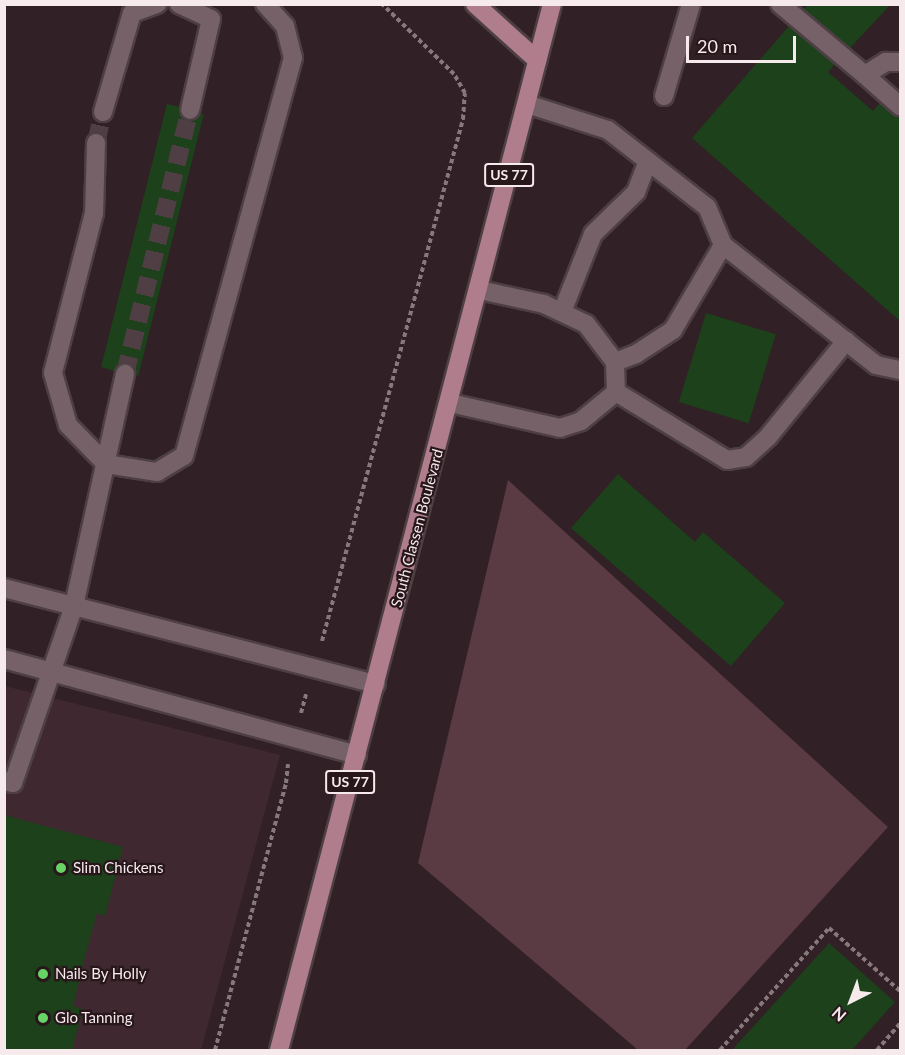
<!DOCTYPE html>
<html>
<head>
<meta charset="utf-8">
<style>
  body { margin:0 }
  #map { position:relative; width:905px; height:1055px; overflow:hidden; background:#312025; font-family:Lato,sans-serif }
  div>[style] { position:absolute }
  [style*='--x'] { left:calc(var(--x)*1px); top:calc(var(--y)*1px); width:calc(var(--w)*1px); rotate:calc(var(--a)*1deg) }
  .built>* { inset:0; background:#3f282f }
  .green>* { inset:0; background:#5a3a43 }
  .building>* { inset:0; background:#1c411b; transform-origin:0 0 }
  .minor-tunnel>* { height:18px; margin-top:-9px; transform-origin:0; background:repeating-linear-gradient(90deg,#4f3e43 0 18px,transparent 0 27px) }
  .path>* { height:4px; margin-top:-2px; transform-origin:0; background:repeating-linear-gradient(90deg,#87787c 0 4.5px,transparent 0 7.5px) }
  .roads { filter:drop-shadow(2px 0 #4d3f44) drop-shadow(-2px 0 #4d3f44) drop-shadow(0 2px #4d3f44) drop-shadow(0 -2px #4d3f44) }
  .minor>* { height:18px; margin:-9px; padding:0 9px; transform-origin:9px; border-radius:9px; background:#756167 }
  .major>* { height:18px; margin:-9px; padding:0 9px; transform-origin:9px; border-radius:9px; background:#b07d8c }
  .dots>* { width:16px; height:16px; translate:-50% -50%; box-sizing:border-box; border:3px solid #27171b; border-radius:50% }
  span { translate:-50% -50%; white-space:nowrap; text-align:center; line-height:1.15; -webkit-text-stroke:4.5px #27171b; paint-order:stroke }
  .shield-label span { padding:2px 4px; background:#27171b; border:2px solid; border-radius:4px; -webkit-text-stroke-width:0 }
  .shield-label { font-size:14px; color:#f6eaed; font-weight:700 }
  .street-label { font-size:15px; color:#f6eaed }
  .poi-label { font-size:15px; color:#f6eaed }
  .left { translate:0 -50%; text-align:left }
  .frame { position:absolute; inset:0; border:6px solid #f6eaed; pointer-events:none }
  .north { position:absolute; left:821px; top:971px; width:60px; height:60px; -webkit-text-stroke:4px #27171b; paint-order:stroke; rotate:222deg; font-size:16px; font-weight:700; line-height:24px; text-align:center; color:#f6eaed }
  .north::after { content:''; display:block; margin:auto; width:21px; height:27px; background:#f6eaed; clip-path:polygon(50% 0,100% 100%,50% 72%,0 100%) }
  .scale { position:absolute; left:686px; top:36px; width:110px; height:27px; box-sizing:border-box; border:3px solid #f6eaed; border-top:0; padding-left:8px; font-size:18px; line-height:21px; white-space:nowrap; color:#f6eaed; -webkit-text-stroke:4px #27171b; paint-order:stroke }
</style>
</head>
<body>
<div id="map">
  <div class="built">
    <div style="clip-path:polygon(5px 686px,280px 755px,201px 1050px,5px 1050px)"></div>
  </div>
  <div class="green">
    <div style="clip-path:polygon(508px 480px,888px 827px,685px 1050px,638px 1050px,418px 863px)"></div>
  </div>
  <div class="building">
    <div style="clip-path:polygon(808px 4px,891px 4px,850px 48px,804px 9px)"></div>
    <div style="clip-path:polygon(789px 26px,835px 64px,828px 72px,873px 111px,880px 103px,900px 117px,900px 321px,692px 138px)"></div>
    <div style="clip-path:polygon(167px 104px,179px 107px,179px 114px,187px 121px,204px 113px,138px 377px,128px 363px,121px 364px,114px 371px,101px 367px)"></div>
    <div style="left:706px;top:313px;width:73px;height:93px;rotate:17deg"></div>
    <div style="clip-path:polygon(618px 474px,695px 542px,703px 532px,785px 603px,731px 666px,571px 528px)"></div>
    <div style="clip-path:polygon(4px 815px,123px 847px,105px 916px,97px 913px,84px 961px,73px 1006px,83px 1009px,72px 1050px,4px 1050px)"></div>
    <div style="clip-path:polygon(829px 943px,895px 1002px,852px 1050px,732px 1050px)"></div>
  </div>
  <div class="minor-tunnel">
    <div style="--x:96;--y:143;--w:32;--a:-77"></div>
    <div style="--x:125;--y:374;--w:272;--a:-76.2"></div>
  </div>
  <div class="path">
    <div style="--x:322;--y:641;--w:541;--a:-74.88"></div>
    <div style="--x:463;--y:119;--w:26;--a:-86"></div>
    <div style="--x:465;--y:93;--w:22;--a:-120"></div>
    <div style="--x:454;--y:74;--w:100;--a:-135.8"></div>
    <div style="--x:301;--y:713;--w:20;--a:-75"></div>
    <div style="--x:215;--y:1050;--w:276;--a:-75.1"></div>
    <div style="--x:286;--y:783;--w:19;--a:-84"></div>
    <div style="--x:720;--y:1050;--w:164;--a:-48.2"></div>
    <div style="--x:829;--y:928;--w:95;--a:41.6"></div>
    <div style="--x:877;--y:1050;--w:35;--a:-49"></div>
  </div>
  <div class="roads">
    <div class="minor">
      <div style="--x:179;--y:4;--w:35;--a:25"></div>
      <div style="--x:211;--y:19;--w:93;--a:103"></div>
      <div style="--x:780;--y:4;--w:111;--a:39.9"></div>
      <div style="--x:865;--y:75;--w:25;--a:-32"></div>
      <div style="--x:886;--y:62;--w:14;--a:0"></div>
      <div style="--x:865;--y:75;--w:47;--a:41.5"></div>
      <div style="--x:664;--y:96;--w:96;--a:-73.6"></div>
      <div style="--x:527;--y:104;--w:85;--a:17.8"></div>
      <div style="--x:608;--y:130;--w:125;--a:37.9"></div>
      <div style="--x:707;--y:207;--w:41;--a:67.2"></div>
      <div style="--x:723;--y:245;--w:99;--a:120.5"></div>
      <div style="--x:673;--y:330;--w:44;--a:147"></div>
      <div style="--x:636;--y:354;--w:22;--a:159"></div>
      <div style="--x:103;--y:112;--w:103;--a:-73.7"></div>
      <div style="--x:132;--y:13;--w:27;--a:-20"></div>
      <div style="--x:96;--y:143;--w:70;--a:91.6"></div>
      <div style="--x:94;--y:213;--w:165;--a:104.4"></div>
      <div style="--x:53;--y:373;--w:54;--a:73.9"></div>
      <div style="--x:68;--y:425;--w:54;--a:45.7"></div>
      <div style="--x:106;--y:464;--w:52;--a:8.9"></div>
      <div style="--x:157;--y:472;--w:31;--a:-31"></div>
      <div style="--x:184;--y:456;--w:413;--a:-74.7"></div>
      <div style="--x:293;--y:58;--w:33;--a:-104"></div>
      <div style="--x:285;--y:26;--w:30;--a:-132"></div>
      <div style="--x:723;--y:245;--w:194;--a:38.1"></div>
      <div style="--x:876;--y:365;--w:25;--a:12"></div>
      <div style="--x:562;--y:312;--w:84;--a:-68.3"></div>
      <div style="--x:593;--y:234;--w:60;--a:-44.3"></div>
      <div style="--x:636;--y:192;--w:33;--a:-69"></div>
      <div style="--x:616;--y:392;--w:130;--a:31.5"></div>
      <div style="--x:727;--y:460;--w:19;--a:-9"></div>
      <div style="--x:746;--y:457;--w:30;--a:-42"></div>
      <div style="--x:768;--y:437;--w:124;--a:-50.9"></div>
      <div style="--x:450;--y:403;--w:113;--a:12.8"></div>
      <div style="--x:560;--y:428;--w:22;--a:-18"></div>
      <div style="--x:581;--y:421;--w:45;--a:-39.6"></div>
      <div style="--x:616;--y:392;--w:30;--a:-92"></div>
      <div style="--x:615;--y:362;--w:48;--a:-127.3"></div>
      <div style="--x:586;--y:324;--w:47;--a:-154.5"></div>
      <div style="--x:544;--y:304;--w:66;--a:-167.7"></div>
      <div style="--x:4;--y:588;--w:384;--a:14.5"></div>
      <div style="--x:4;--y:659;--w:366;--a:15.2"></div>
      <div style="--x:4;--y:781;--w:9;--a:13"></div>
      <div style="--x:13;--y:783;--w:187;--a:-71"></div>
      <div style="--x:74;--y:606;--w:238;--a:-77.6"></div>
    </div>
    <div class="major">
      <div style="--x:475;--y:4;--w:84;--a:42.1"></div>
      <div style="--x:279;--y:1050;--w:1081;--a:-75.37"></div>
    </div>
  </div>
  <div class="dots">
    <div style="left:61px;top:868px;background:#68d465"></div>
    <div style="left:43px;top:974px;background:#68d465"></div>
    <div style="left:43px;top:1018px;background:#68d465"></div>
  </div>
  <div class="shield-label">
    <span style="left:509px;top:175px">US 77</span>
    <span style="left:350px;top:782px">US 77</span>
  </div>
  <div class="street-label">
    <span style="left:417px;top:528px;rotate:-75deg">South Classen Boulevard</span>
  </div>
  <div class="poi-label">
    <span class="left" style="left:73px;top:868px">Slim Chickens</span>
    <span class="left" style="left:55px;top:974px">Nails By Holly</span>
    <span class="left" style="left:55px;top:1018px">Glo Tanning</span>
  </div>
  <div class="frame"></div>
  <div class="north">N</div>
  <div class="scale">20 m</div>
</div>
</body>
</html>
